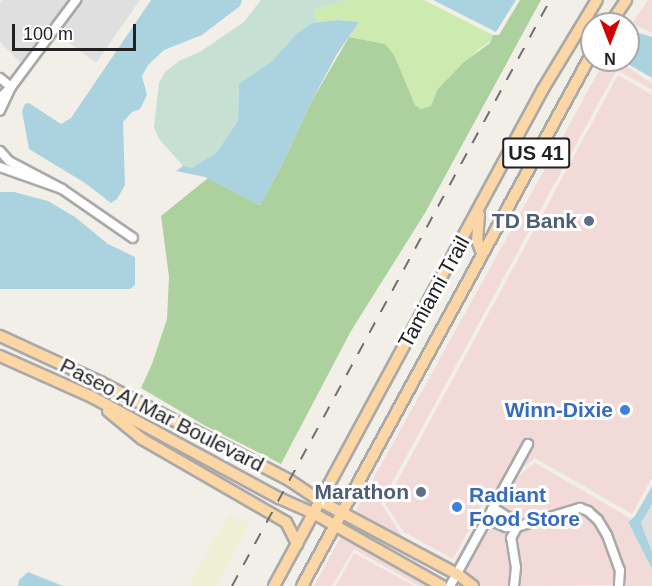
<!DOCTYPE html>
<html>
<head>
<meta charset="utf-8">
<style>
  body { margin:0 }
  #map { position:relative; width:652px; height:586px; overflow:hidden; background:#f2efe9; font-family:Helvetica,sans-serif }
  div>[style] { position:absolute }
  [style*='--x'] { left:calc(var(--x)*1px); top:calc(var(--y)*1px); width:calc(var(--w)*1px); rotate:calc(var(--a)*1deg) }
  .residential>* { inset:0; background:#e0dfdf }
  .commercial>* { inset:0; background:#f2dad9 }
  .farmland>* { inset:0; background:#eef0d5 }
  .grass>* { inset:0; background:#cdebb0 }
  .forest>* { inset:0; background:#add19e }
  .wetland>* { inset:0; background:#c6e0d4 }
  .water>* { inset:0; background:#aad3df }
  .roads { filter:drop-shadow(2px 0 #a9a9a9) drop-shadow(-2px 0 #a9a9a9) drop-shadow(0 2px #a9a9a9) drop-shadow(0 -2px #a9a9a9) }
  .minor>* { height:8px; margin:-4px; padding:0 4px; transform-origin:4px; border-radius:4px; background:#fff }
  .major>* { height:10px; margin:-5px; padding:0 5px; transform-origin:5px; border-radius:5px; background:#fcd6a4 }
  .rail>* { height:2px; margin-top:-1px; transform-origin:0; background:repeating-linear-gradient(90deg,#707070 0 12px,transparent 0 24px) }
  .dots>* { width:16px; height:16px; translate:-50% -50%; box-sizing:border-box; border:3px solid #fff; border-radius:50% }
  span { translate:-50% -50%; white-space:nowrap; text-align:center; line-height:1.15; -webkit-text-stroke:6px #fff; paint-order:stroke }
  .shield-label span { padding:2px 4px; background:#fff; border:2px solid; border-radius:4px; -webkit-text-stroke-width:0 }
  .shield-label { font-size:20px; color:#222; font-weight:700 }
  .service-label { font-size:21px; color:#4e5e75; font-weight:700 }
  .right { translate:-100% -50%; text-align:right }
  .street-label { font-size:21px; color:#222 }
  .shop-label { font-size:21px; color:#366cbe; font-weight:700 }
  .left { translate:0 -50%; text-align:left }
  .north { position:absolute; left:580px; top:12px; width:60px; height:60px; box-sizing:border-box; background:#fff; border:2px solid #a7a7a7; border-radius:50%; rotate:180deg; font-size:16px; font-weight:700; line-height:24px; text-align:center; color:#222 }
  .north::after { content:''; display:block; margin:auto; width:21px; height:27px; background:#d40000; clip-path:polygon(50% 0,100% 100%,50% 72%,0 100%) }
  .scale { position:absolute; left:12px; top:24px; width:124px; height:27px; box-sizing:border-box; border:3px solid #222; border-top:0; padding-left:8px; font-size:18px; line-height:21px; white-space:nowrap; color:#222; -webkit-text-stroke:4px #fff; paint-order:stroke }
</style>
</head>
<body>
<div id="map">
  <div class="residential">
    <div style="clip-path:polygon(2px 0,71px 0,23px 65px,0 42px,0 3px)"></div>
    <div style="clip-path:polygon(81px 0,140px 0,96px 63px,58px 34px)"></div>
    <div style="clip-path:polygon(652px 504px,652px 552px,641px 523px)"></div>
  </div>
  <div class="commercial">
    <div style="clip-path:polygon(648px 0,652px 0,652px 33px,632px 23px)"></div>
    <div style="clip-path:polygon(605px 60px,618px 61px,652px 83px,652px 90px,619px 71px,615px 73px,381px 503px,402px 536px,454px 563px,491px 497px,497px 492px,456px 568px,354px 514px)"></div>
    <div style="clip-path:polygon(618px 75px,652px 95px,652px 478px,632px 514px,535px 458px,488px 494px,453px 559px,404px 532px,385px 504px)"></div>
    <div style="clip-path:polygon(535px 463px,630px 518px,628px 522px,652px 569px,652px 586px,623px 586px,625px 570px,617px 544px,601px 518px,589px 506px,579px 503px,519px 521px,499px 507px,514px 479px)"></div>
    <div style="clip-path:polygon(580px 513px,595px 524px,603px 537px,616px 571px,615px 585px,518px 586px,520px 569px,515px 539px,520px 531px)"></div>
    <div style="clip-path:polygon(489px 525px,509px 532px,506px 546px,511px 569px,509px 586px,480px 586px,463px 572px)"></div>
    <div style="clip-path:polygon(342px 535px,433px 586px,419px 586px,354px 549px,332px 586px,314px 586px)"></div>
    <div style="clip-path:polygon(354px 553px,411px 584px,413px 586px,336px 586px)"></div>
  </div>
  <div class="farmland">
    <div style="clip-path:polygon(230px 512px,250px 523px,217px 586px,188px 586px)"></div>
  </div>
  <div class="grass">
    <div style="clip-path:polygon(345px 0,424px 0,493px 35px,494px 39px,479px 49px,437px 90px,431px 106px,421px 109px,415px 105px,394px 56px,385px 44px,349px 37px,358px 22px,338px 20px,317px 23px,314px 10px)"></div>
  </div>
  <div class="forest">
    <div style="clip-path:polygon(520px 0,541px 0,425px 213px,351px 331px,281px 464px,204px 425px,141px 388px,152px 364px,167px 319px,169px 277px,161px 216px,208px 178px,260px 205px,283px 163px,310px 104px,349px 37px,385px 44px,394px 55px,415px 105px,421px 109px,431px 106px,437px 90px,464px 62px,490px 43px,493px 35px,499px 35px)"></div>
  </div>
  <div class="wetland">
    <div style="clip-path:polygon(261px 0,345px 0,314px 10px,317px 23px,297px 33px,272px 61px,239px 84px,238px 121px,216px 153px,192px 168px,185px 168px,159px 139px,154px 127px,159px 83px,165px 72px,179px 61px,200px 52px,244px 22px)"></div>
  </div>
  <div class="water">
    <div style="clip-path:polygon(151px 0,242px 0,240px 6px,202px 35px,164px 50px,148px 65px,142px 76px,147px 95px,140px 109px,132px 112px,123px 122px,125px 185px,117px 199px,111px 203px,85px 183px,29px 149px,22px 111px,25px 104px,29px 103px,61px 124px,71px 118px)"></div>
    <div style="clip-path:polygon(433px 0,516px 0,496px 32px)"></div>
    <div style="clip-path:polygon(338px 20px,359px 22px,337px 54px,310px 104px,283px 163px,260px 205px,205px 177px,176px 171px,183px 166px,192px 168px,216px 153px,238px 121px,239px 84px,272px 61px,297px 33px,313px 23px)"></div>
    <div style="clip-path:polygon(636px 32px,652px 37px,652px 78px,621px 60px,628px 60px,628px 44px)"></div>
    <div style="clip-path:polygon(0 192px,14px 192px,48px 201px,75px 217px,108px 244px,135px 257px,135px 285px,130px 289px,0 289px)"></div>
    <div style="clip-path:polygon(652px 486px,652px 504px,641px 523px,652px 552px,652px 569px,628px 522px,635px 516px)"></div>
    <div style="clip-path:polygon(28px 572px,63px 586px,18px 586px,19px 580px)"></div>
  </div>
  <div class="roads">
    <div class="minor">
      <div style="--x:0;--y:78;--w:14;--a:39"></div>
      <div style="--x:11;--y:87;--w:109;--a:-53.2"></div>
      <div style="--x:0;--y:98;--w:16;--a:-45"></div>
      <div style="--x:11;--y:87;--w:26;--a:115"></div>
      <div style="--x:0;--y:151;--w:13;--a:48"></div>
      <div style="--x:9;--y:161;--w:60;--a:27.8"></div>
      <div style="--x:62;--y:189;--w:66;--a:-160.5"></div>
      <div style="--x:62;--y:189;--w:86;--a:34.6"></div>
      <div style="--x:487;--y:519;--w:21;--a:23"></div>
      <div style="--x:506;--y:527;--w:11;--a:0"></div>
      <div style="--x:517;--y:527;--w:7;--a:-117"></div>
      <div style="--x:514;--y:521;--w:25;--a:-148"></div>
      <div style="--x:450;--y:586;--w:162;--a:-61.2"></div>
      <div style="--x:514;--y:586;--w:18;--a:-84"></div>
      <div style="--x:516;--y:568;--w:30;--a:-99"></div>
      <div style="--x:511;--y:538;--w:13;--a:-61"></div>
      <div style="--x:517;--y:527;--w:66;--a:-16.8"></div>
      <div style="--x:580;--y:508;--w:9;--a:21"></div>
      <div style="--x:588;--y:511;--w:13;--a:42"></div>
      <div style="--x:598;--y:520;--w:17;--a:59"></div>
      <div style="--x:607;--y:535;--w:37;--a:70"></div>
      <div style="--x:620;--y:570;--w:16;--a:94"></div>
    </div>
    <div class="major">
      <div style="--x:610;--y:24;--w:29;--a:-56"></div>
      <div style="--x:479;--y:214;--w:26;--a:94"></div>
      <div style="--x:477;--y:240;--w:15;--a:70"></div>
      <div style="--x:0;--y:336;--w:110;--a:24.7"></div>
      <div style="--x:100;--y:382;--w:213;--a:27.4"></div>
      <div style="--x:289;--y:480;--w:37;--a:34"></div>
      <div style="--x:320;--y:501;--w:155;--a:28.1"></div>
      <div style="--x:457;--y:574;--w:20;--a:37"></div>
      <div style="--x:0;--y:356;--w:101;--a:24"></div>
      <div style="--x:92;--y:397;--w:213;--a:28.4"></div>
      <div style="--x:279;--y:498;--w:37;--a:24"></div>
      <div style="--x:313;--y:513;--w:148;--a:29.5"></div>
      <div style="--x:108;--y:411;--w:44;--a:39.5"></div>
      <div style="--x:142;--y:439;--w:166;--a:30"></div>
      <div style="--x:286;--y:522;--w:25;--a:63"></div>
      <div style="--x:274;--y:586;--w:565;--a:-61.58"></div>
      <div style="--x:543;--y:89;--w:104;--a:-58.8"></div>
      <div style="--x:302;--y:586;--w:607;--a:-61.45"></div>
    </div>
  </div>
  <div class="rail">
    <div style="--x:232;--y:586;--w:667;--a:-61.51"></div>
  </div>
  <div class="dots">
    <div style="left:589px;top:221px;background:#5c6f8a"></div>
    <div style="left:625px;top:410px;background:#3f7fe0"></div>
    <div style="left:421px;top:492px;background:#5c6f8a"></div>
    <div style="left:457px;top:507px;background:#3f7fe0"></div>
  </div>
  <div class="shield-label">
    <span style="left:536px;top:153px">US 41</span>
  </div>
  <div class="service-label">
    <span class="right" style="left:577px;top:221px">TD Bank</span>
    <span class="right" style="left:409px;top:492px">Marathon</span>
  </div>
  <div class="street-label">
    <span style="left:434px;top:292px;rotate:-61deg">Tamiami Trail</span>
    <span style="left:162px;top:415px;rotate:27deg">Paseo Al Mar Boulevard</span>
  </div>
  <div class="shop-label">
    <span class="right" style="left:613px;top:410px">Winn-Dixie</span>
    <span class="left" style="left:469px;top:507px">Radiant<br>Food Store</span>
  </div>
  <div class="north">N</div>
  <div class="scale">100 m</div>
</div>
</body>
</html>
